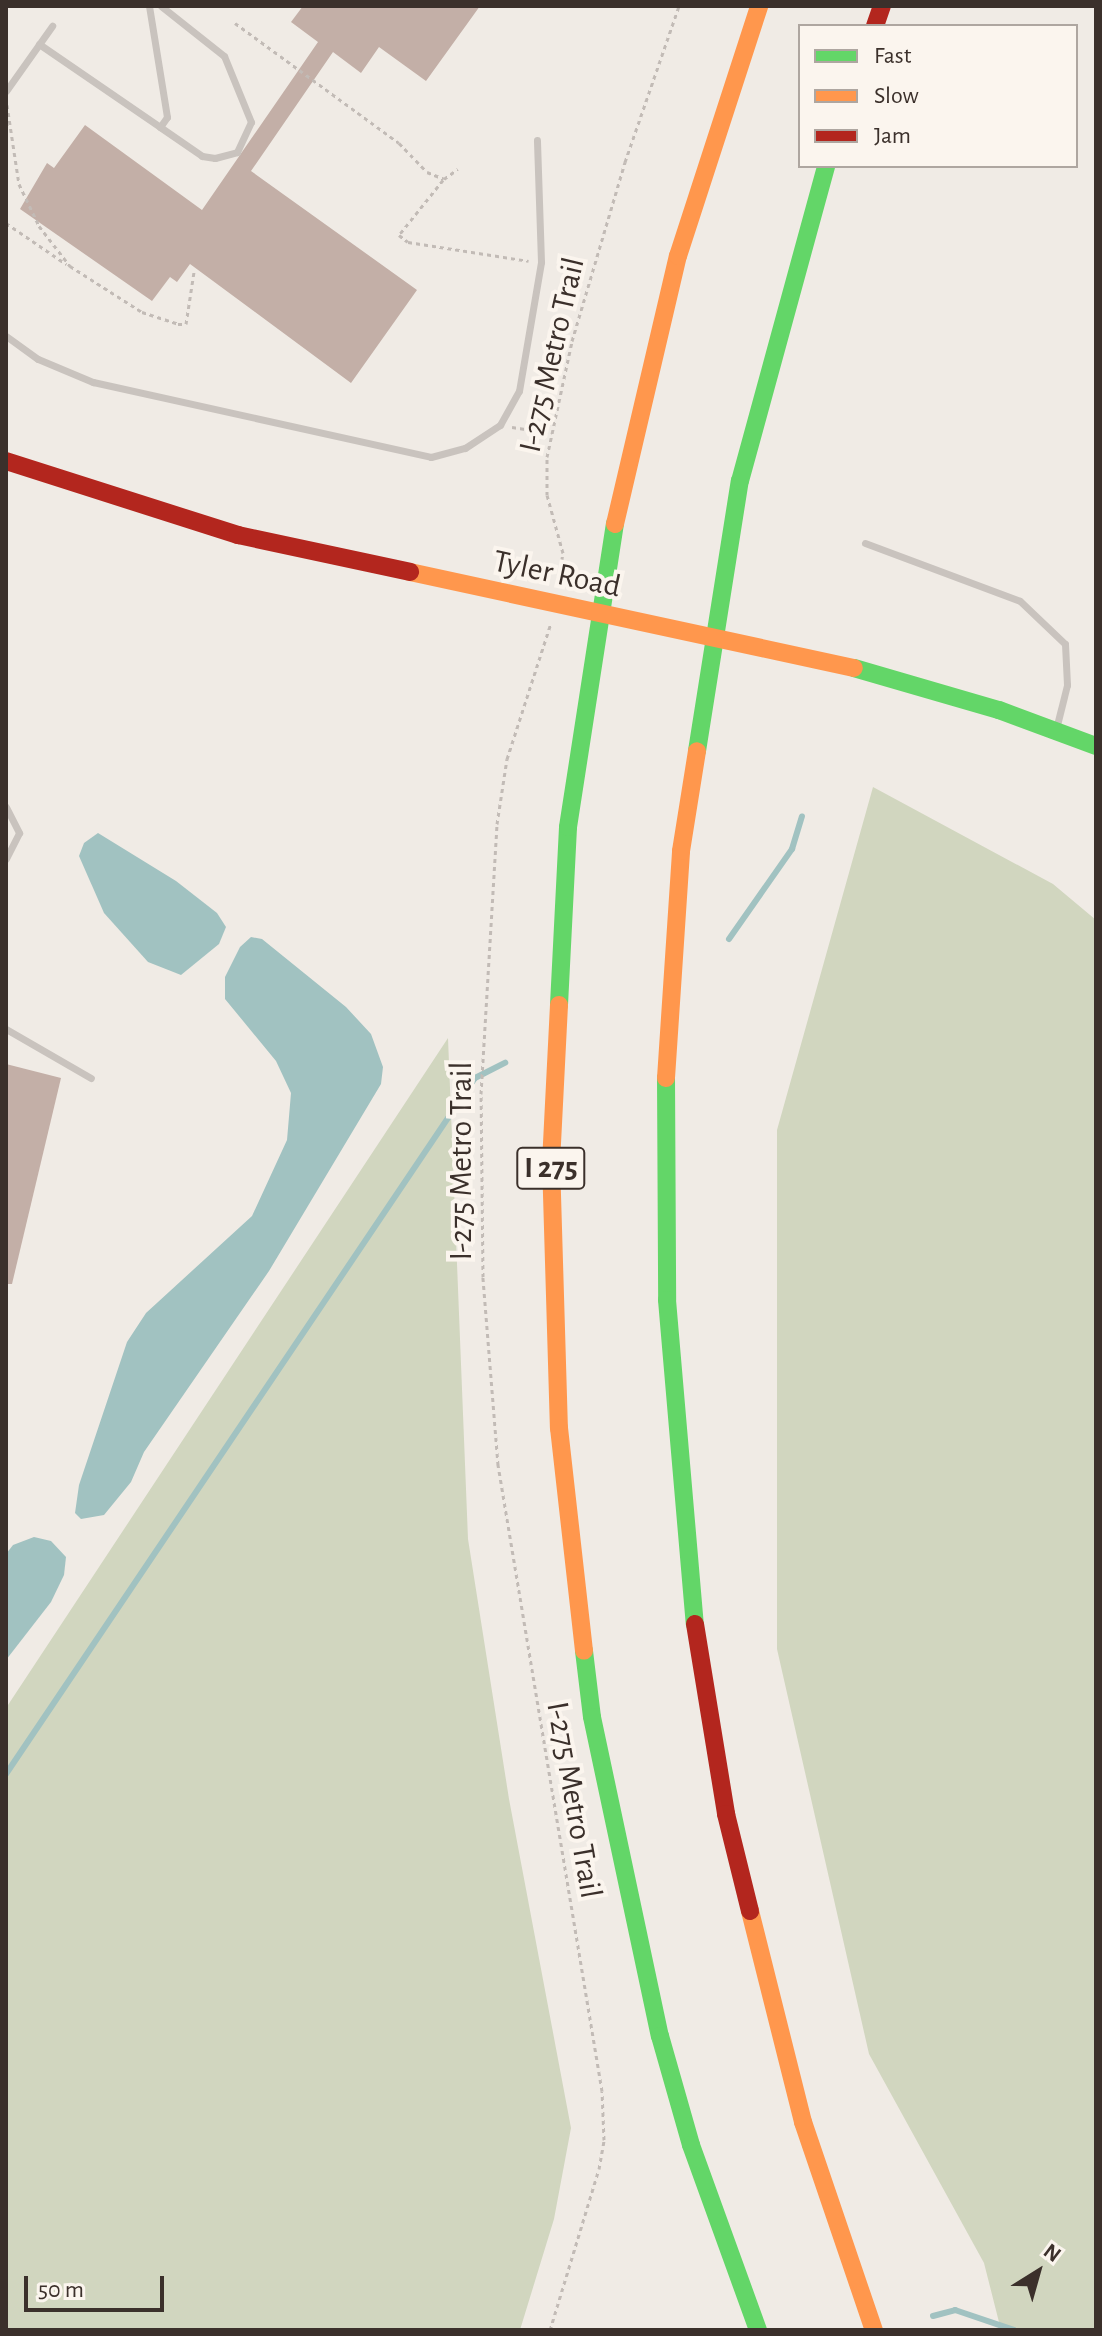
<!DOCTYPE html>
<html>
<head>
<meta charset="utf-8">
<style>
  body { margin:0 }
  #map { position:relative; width:1102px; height:2336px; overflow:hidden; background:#f0ebe5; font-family:"Alegreya Sans",sans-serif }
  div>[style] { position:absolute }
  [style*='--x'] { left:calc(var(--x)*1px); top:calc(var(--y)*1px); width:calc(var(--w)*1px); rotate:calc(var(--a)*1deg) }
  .green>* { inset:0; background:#d1d6bf }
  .water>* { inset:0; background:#a1c2c1 }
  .stream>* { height:6px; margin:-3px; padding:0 3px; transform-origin:3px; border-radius:3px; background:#a1c2c1 }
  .building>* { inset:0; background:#c3afa7 }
  .path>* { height:3px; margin-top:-1.5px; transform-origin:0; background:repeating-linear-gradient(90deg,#c2bbb6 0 4px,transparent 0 8px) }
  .lane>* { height:7px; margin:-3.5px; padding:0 3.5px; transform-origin:3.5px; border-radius:3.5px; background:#c9c3be }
  .fast>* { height:18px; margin:-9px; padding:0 9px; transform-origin:9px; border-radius:9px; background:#63d668 }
  .slow>* { height:18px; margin:-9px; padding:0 9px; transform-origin:9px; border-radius:9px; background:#ff974d }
  .jam>* { height:18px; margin:-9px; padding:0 9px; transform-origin:9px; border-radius:9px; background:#b3261e }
  span { translate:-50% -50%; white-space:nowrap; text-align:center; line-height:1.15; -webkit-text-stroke:8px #fbf5ee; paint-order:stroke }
  .shield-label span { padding:2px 6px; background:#fbf5ee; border:2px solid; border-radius:6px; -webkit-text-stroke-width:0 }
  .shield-label { font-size:30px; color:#3b302b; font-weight:700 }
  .street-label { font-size:32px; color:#3b302b }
  .frame { position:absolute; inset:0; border:8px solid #3b302b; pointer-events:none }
  .legend { position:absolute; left:798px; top:24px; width:280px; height:144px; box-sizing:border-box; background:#fbf5ee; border:2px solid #aea6a0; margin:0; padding:10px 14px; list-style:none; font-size:24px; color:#3b302b }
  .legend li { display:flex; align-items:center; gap:16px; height:40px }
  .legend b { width:40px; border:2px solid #aea6a0 }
  .north { position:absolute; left:998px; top:2232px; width:80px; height:80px; -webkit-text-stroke:6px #fbf5ee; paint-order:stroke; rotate:37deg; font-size:22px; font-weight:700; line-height:32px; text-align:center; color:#3b302b }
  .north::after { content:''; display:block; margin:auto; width:28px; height:36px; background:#3b302b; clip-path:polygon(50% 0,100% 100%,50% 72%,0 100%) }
  .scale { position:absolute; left:24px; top:2276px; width:140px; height:36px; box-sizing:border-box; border:4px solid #3b302b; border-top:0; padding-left:10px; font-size:24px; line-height:28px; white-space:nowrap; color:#3b302b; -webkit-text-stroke:6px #fbf5ee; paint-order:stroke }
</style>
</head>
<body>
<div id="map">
  <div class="green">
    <div style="clip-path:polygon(873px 787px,1053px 884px,1096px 920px,1096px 2330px,1001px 2330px,984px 2263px,869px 2054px,777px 1649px,777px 1130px)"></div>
    <div style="clip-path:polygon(448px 1038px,468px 1539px,509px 1799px,571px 2128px,554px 2219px,520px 2330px,6px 2330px,6px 1708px)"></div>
  </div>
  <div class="water">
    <div style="clip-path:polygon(98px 833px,176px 881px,217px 913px,226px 927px,219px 944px,181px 975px,148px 962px,104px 913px,79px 856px,84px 843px)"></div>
    <div style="clip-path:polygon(251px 937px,262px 939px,346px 1007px,371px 1034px,383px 1067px,381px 1084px,269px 1271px,144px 1452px,131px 1482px,104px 1515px,81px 1519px,75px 1513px,79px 1485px,127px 1342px,146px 1313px,252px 1216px,287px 1140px,291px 1093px,276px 1061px,225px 999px,225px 977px,240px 947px)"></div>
    <div style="clip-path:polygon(34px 1537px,51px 1541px,66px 1557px,64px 1575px,51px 1602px,6px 1660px,6px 1554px,13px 1545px)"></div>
  </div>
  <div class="stream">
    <div style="--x:729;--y:939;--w:110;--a:-55"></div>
    <div style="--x:792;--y:849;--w:34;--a:-73"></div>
    <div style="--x:6;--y:1774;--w:839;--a:-56.03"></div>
    <div style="--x:475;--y:1078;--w:34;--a:-27"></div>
    <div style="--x:933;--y:2316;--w:23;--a:-15"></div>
    <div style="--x:955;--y:2310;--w:62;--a:18.7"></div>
  </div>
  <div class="building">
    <div style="clip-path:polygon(303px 6px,480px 6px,426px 81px,379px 47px,361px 73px,333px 52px,251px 171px,417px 290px,351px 383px,190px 264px,177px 282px,170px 277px,152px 301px,20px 209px,47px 163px,54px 168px,85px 125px,202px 210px,318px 42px,291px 22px)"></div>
    <div style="clip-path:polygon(6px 1064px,61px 1078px,12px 1284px,6px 1284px)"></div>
  </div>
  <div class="path">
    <div style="--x:235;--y:23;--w:203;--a:36.2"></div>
    <div style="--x:399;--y:143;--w:40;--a:46"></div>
    <div style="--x:427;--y:172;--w:18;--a:22"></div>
    <div style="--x:444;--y:179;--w:17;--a:-36"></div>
    <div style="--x:7;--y:105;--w:80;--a:81.4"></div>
    <div style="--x:19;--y:184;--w:47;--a:64.5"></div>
    <div style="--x:39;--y:226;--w:51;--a:52.2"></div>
    <div style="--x:70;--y:266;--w:85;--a:32.6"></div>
    <div style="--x:142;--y:312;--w:38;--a:18"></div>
    <div style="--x:178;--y:324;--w:8;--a:0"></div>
    <div style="--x:186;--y:324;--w:53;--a:-81.3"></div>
    <div style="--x:443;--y:180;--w:70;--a:128.7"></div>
    <div style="--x:399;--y:235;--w:11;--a:38"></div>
    <div style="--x:408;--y:242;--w:122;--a:8.9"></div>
    <div style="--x:6;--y:223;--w:73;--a:34.3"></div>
    <div style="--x:512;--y:427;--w:40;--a:8.5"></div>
    <div style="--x:558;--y:584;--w:31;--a:-81"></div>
    <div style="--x:563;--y:553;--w:60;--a:-105.4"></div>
    <div style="--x:547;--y:495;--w:38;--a:-90"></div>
    <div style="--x:547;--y:457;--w:119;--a:-77.8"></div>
    <div style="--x:572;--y:341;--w:187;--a:-73.5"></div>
    <div style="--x:625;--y:162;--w:165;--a:-70.9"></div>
    <div style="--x:550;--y:2330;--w:168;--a:-73.1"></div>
    <div style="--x:599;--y:2169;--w:29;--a:-80"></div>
    <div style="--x:604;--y:2140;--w:49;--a:-92.3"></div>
    <div style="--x:602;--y:2091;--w:635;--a:-99.43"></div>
    <div style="--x:498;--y:1465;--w:189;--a:-94.6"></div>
    <div style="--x:483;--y:1277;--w:183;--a:-90.6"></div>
    <div style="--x:481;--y:1094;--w:270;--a:-86.6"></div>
    <div style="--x:497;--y:824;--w:66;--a:-81.3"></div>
    <div style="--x:507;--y:759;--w:143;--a:-72.1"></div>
  </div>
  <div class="lane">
    <div style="--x:39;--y:44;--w:147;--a:34.4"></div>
    <div style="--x:160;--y:127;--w:12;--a:-55"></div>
    <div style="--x:167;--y:117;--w:112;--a:-99.2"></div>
    <div style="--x:6;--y:91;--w:80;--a:-54.7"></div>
    <div style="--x:160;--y:127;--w:51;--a:34.6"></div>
    <div style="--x:202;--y:156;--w:13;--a:9"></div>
    <div style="--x:215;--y:158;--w:23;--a:-15"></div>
    <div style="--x:237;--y:152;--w:33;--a:-65"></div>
    <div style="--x:251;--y:122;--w:71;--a:-112.2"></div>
    <div style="--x:224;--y:56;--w:80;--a:-141.6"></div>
    <div style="--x:6;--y:336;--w:39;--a:36"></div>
    <div style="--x:38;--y:359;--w:60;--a:22.7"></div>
    <div style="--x:93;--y:382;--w:346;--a:12.5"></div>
    <div style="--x:431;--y:457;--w:35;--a:-15"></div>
    <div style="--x:465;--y:448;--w:42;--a:-33.3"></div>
    <div style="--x:500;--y:425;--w:39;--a:-61"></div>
    <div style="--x:519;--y:391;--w:131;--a:-80.3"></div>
    <div style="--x:541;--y:262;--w:122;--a:-91.9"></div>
    <div style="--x:865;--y:543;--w:165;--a:20.5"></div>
    <div style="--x:1020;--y:601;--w:62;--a:43.7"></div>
    <div style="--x:1065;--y:644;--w:41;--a:87.2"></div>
    <div style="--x:1067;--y:685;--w:45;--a:104"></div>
    <div style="--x:6;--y:807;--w:29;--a:63"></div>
    <div style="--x:19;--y:833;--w:29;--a:117"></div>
    <div style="--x:6;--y:1029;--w:98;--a:30"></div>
  </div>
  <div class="fast">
    <div style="--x:854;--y:668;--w:151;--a:16.2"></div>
    <div style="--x:999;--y:710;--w:103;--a:20.4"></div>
    <div style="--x:697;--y:751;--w:273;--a:-81"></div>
    <div style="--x:740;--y:481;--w:327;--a:-74.7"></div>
    <div style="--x:559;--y:1005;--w:178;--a:-87.1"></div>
    <div style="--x:568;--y:827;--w:307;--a:-81.2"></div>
    <div style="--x:666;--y:1078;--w:222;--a:89.7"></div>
    <div style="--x:667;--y:1300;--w:325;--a:85.1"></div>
    <div style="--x:584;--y:1651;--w:66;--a:83.1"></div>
    <div style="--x:592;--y:1717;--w:326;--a:78"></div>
    <div style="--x:660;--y:2036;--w:113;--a:74.1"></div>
    <div style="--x:691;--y:2145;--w:197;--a:70.1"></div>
  </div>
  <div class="slow">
    <div style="--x:615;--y:524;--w:275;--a:-76.8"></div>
    <div style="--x:678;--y:256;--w:263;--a:-72"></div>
    <div style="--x:410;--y:572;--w:454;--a:12.2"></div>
    <div style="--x:559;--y:1005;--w:156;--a:92.9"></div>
    <div style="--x:551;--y:1161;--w:267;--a:88.3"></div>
    <div style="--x:559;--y:1428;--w:224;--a:83.6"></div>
    <div style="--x:666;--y:1078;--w:227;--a:-86.2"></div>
    <div style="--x:681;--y:851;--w:101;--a:-80.9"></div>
    <div style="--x:750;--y:1911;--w:218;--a:75.9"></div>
    <div style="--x:803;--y:2122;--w:220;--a:71.2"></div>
  </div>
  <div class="jam">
    <div style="--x:875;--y:26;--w:21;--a:-71"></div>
    <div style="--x:6;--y:461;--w:244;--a:17.7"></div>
    <div style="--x:238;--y:535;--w:176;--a:12.1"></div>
    <div style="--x:695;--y:1624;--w:193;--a:80.7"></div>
    <div style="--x:726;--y:1814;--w:100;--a:76.1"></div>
  </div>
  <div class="shield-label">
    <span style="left:551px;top:1168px">I 275</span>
  </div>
  <div class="street-label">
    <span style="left:552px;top:355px;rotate:-77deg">I-275 Metro Trail</span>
    <span style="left:557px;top:574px;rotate:12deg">Tyler Road</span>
    <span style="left:461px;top:1161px;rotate:-90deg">I-275 Metro Trail</span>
    <span style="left:574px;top:1800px;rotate:80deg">I-275 Metro Trail</span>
  </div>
  <div class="frame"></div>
  <ul class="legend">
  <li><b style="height:10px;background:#63d668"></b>Fast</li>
  <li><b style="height:10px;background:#ff974d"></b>Slow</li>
  <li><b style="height:10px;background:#b3261e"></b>Jam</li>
  </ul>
  <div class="north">N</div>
  <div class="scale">50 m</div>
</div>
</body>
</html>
